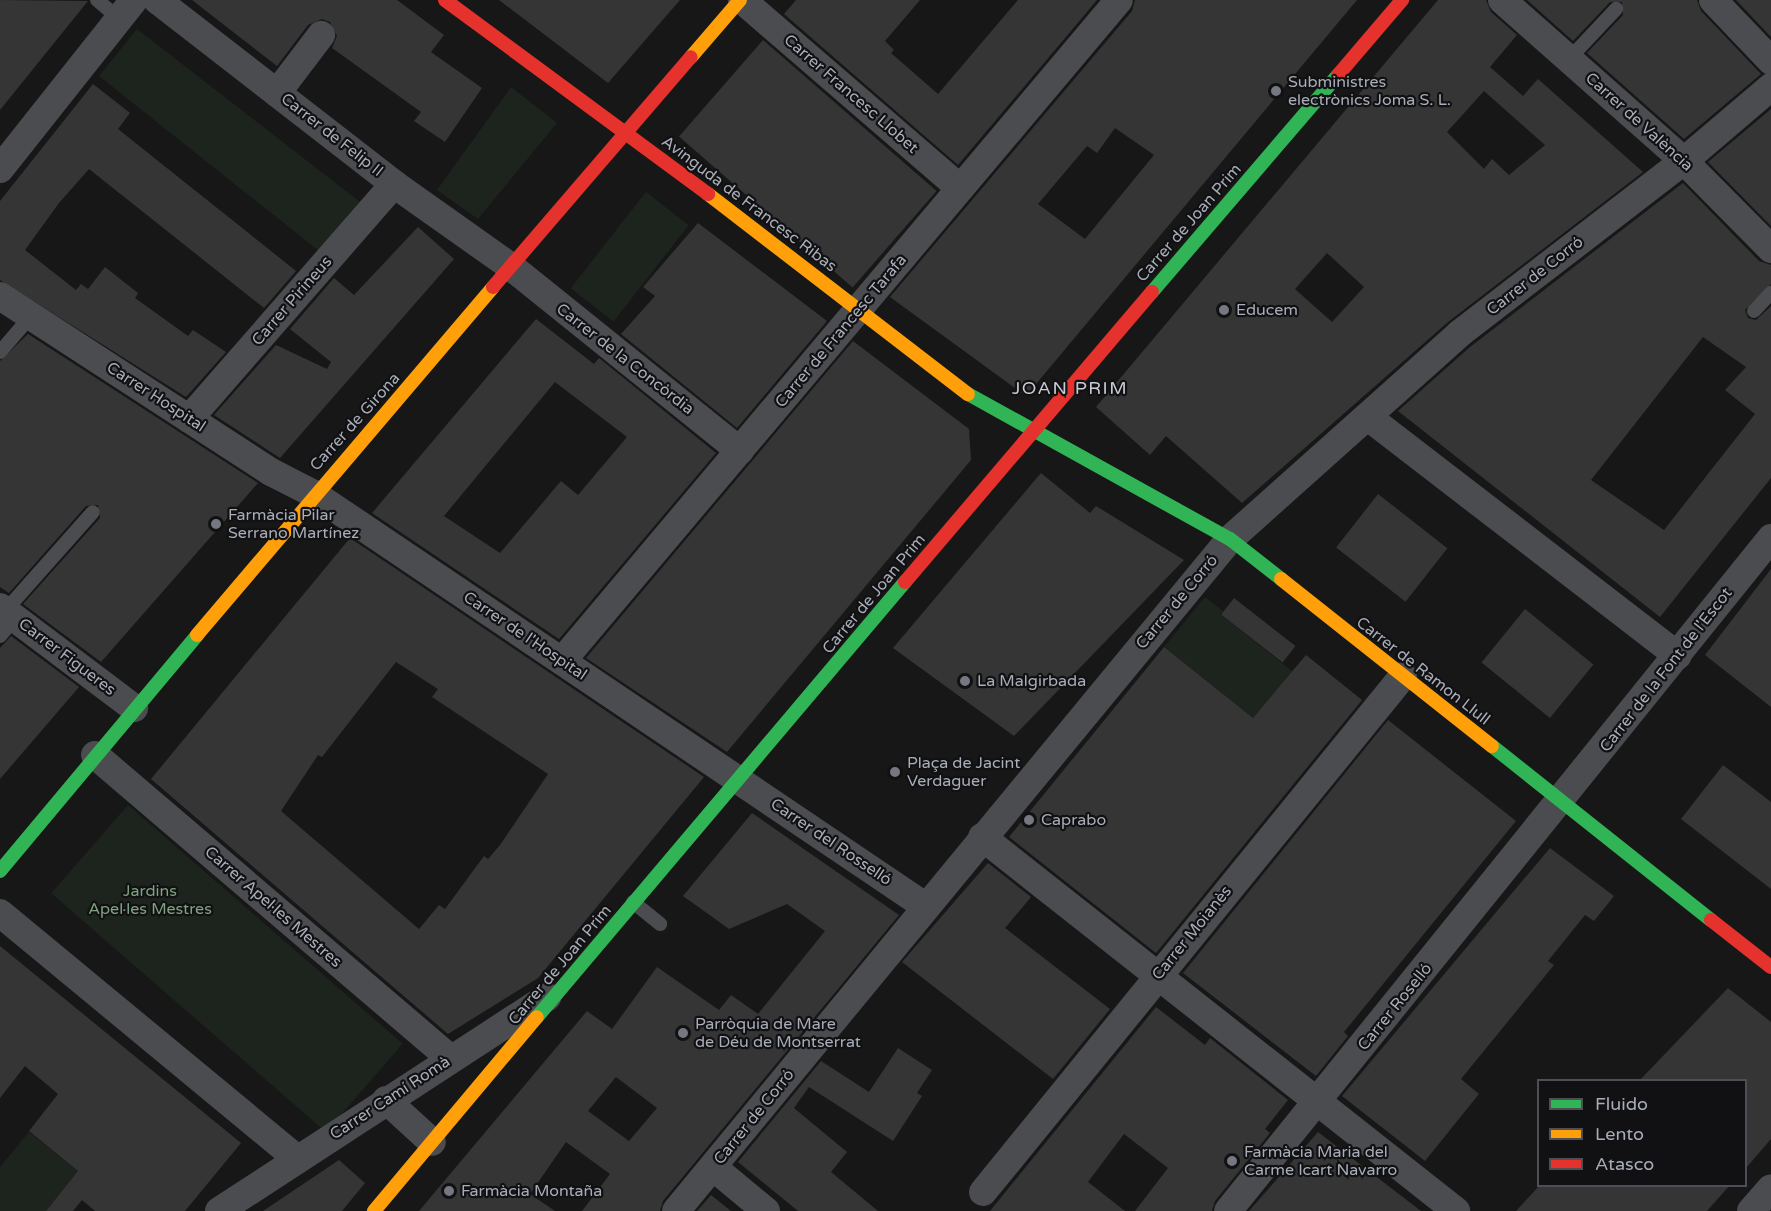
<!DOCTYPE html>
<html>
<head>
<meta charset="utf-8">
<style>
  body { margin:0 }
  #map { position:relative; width:1771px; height:1211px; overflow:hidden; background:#171717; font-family:"Varela Round",sans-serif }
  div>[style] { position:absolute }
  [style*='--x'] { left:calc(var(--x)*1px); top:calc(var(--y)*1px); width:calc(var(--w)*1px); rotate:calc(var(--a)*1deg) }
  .green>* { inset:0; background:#1d241e; transform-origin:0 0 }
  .building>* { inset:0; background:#353536; transform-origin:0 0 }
  .lane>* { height:14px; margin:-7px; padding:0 7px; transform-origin:7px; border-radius:7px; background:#4b4c50 }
  .street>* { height:28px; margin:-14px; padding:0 14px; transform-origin:14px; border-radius:14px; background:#4b4c50 }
  .fast>* { height:14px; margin:-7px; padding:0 7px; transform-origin:7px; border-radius:7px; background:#30b455 }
  .slow>* { height:14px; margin:-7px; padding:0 7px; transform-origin:7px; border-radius:7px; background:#ff9f0a }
  .jam>* { height:14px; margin:-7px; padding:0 7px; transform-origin:7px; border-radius:7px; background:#e5322d }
  .dots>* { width:16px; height:16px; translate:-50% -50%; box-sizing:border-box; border:3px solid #111113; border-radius:50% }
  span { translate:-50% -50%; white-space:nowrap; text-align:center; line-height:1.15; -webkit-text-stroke:4.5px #111113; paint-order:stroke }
  .poi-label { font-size:16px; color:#a8adb8 }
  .left { translate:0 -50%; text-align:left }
  .street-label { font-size:16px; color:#a8adb8 }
  .park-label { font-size:16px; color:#7fa381 }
  .neighbourhood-label { font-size:18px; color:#c9ccd4; letter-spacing:1.5px }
  .legend { position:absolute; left:1537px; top:1079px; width:210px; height:108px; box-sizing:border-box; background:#111113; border:2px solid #4d4f55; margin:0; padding:8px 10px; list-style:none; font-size:18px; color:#a8adb8 }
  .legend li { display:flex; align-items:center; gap:12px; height:30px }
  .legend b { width:30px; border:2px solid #4d4f55 }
</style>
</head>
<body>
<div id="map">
  <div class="green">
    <div style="clip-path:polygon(137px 29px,213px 88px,364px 205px,319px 251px,99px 76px)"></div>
    <div style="clip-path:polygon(511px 87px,557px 123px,478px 219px,437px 190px)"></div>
    <div style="left:646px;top:192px;width:54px;height:122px;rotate:38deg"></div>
    <div style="clip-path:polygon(1205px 597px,1223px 611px,1220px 614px,1293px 672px,1253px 718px,1164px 647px)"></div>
    <div style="left:128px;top:805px;width:364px;height:117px;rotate:41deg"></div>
    <div style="clip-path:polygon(29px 1132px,78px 1171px,46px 1211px,0 1211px,0 1167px)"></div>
  </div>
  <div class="building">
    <div style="clip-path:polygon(0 0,88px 1px,0 110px)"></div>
    <div style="clip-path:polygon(192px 0,397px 0,444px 35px,431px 52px,482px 88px,445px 142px,414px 121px,421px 112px,332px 48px,337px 36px,330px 22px,322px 19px,308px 25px,277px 66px)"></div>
    <div style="clip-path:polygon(499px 0,680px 0,608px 83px)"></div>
    <div style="clip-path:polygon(796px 0,920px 0,885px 41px,894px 50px,891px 53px,938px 94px,1018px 0,1097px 0,958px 165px,784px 14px)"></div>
    <div style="clip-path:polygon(evenodd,1135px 0,1357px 0,1026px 396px,890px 297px,1132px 11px,1135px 0,1115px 128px,1154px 155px,1085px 239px,1038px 204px,1087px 146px,1097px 153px,1115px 128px)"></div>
    <div style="clip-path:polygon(evenodd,1438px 0,1486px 0,1491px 12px,1517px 35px,1490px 67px,1523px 96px,1538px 79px,1643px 172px,1448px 322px,1242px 503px,1166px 436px,1150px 455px,1096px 407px,1438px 0,1484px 91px,1545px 145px,1509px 175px,1492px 159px,1484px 169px,1447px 132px,1484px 91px,1438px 0,1327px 253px,1364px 287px,1332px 322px,1295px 289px,1327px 253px)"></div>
    <div style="clip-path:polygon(1527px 0,1697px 0,1701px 11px,1761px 74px,1684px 139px,1587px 53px,1623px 15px,1622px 2px,1610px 2px,1573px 41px)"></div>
    <div style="clip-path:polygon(1736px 0,1771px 0,1771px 37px)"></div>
    <div style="left:763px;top:40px;width:230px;height:128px;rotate:41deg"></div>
    <div style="clip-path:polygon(93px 84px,130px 113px,118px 129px,296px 271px,264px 308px,89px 169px,59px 203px,25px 250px,76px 290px,81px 284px,88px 289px,105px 267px,138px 293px,135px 298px,188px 336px,193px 330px,226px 352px,186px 397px,0 280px,0 201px)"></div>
    <div style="clip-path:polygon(1771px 109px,1771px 226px,1708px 162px)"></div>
    <div style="clip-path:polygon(evenodd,1683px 183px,1759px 261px,1771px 265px,1771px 284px,1745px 310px,1748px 318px,1756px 320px,1771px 306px,1771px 478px,1660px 617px,1398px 411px,1470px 347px,1683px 183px,1703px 337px,1746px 367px,1725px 390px,1755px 414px,1664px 530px,1591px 480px,1703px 337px)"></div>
    <div style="clip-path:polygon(698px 223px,827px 321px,737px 428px,621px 334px,655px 296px,643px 287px)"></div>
    <div style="clip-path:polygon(418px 227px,454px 259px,280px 458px,214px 415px,276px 345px,327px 369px,331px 362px,290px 329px,334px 278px,354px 295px)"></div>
    <div style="clip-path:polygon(evenodd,536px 319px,594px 364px,599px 358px,716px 453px,559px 639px,372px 513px,536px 319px,555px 382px,627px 437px,578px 495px,561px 481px,500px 553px,444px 516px,555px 382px)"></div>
    <div style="clip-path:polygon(28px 334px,258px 483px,101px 662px,23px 604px,100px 518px,98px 505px,86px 506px,9px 593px,0 587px,0 361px)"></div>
    <div style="clip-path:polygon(853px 341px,969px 429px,971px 460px,727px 752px,586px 658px)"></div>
    <div style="clip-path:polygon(1041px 473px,1090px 513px,1096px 506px,1184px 560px,1014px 736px,893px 648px)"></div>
    <div style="left:1378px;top:494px;width:88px;height:68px;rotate:38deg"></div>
    <div style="clip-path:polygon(evenodd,350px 538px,704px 777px,538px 978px,448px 1034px,151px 779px,350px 538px,396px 662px,438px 689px,432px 697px,548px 774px,500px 845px,488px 859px,484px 856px,445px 909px,439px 905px,419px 929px,281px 811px,318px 755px,322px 757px,396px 662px)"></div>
    <div style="clip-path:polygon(1771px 569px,1771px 707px,1705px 655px)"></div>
    <div style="left:1234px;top:598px;width:78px;height:21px;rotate:38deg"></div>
    <div style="left:1525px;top:609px;width:88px;height:69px;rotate:39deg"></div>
    <div style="clip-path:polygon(11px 636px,79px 687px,0 779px,0 648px)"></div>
    <div style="clip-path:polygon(1164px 647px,1253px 718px,1306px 655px,1362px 700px,1156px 953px,1009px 837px)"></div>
    <div style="clip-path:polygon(1388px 720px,1516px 821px,1344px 1032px,1348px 1036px,1316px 1076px,1183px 973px)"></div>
    <div style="clip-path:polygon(1723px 765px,1771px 802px,1771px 889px,1681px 819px)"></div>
    <div style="clip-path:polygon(evenodd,752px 813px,899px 915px,663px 1201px,660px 1211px,582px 1211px,610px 1174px,566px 1142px,530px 1194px,555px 1211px,419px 1211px,587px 1011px,612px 1029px,657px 967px,719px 1010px,731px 995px,758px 1014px,825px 931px,787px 904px,729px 929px,683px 896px,752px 813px,616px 1077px,657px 1108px,629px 1141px,588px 1111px,616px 1077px)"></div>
    <div style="clip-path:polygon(1550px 848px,1614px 896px,1594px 921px,1585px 915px,1548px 961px,1554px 965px,1461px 1079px,1479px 1094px,1425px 1161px,1342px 1096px)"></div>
    <div style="clip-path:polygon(988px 863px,1031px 897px,1005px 928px,1110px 1009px,1053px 1079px,902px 962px)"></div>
    <div style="clip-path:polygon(0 946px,241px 1143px,185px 1211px,95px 1211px,82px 1200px,73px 1211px,46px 1211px,78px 1171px,29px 1131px,58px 1094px,25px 1066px,0 1098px)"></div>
    <div style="clip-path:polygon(1728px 988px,1771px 1022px,1771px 1139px,1746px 1168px,1746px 1080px,1640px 1080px)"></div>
    <div style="clip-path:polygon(1156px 1007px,1205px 1045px,1210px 1038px,1288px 1100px,1265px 1129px,1270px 1133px,1215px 1201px,1212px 1211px,1135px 1211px,1168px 1168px,1124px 1134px,1088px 1182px,1125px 1211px,990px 1211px)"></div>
    <div style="clip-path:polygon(898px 1048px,932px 1070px,917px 1093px,922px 1096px,893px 1141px,809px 1087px,794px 1108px,847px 1152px,831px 1172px,878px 1211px,798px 1211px,738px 1162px,821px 1061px,869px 1092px)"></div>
    <div style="clip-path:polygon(1318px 1132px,1421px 1211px,1249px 1211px)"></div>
    <div style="clip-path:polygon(339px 1160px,365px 1183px,342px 1211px,263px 1211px)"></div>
    <div style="clip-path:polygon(1540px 1185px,1730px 1185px,1707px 1211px,1516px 1211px)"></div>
    <div style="clip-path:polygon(711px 1195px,731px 1211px,697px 1211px)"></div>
  </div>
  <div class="lane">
    <div style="--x:97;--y:0;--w:30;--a:40"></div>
    <div style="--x:1569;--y:59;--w:69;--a:-46.8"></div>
    <div style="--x:1754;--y:311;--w:25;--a:-47"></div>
    <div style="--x:0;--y:352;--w:48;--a:-49.3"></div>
    <div style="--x:5;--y:611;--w:132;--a:-48.4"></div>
    <div style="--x:0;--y:636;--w:23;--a:-50"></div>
    <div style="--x:633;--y:902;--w:35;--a:39"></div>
  </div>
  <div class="street">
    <div style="--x:157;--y:0;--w:300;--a:37.8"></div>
    <div style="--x:394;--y:184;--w:142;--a:35.3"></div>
    <div style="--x:510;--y:266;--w:295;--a:38.8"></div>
    <div style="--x:742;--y:0;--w:288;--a:40.8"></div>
    <div style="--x:1502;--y:0;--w:243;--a:41.5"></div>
    <div style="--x:1684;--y:161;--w:124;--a:45.3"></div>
    <div style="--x:1713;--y:0;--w:84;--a:46.4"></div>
    <div style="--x:277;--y:93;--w:73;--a:-52.8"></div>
    <div style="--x:0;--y:169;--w:216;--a:-51.6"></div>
    <div style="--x:0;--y:296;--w:323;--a:33"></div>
    <div style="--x:271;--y:472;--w:48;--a:27.1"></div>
    <div style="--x:314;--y:494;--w:737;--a:33.99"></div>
    <div style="--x:1368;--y:417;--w:391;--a:37.6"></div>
    <div style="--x:189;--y:419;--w:312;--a:-48.9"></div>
    <div style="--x:0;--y:607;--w:168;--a:37"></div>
    <div style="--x:562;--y:661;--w:864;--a:-49.88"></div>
    <div style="--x:95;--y:755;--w:467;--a:40.5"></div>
    <div style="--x:982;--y:837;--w:604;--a:38.27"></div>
    <div style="--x:0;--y:913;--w:386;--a:39.6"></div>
    <div style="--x:386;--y:1100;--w:62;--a:42.4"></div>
    <div style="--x:713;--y:1167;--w:69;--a:39.7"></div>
    <div style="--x:983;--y:1192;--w:665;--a:-50.86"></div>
    <div style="--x:219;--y:1211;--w:392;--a:-33.1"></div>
    <div style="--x:676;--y:1211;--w:871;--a:-50.5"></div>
    <div style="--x:1230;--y:539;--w:307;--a:-41.8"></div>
    <div style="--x:1459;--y:334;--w:284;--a:-37.6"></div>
    <div style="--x:1684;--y:161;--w:114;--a:-40.4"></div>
    <div style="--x:1228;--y:1211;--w:865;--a:-51.1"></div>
    <div style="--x:1751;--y:1211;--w:30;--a:-49"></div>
  </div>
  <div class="fast">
    <div style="--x:1152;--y:292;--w:286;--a:-49.4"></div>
    <div style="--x:968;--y:394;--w:299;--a:29"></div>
    <div style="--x:1230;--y:539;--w:65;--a:38.1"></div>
    <div style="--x:1492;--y:746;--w:280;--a:38.5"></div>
    <div style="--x:0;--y:871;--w:307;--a:-50.1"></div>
    <div style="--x:537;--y:1017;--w:570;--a:-49.77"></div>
  </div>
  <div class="slow">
    <div style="--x:691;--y:57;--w:75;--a:-49.3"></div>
    <div style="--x:708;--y:194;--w:328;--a:37.6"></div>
    <div style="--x:1281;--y:579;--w:269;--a:38.4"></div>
    <div style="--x:197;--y:635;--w:457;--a:-49.6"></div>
    <div style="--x:374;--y:1211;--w:253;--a:-50"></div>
  </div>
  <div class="jam">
    <div style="--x:445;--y:0;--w:327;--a:36.4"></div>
    <div style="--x:1338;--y:75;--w:99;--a:-49.5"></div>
    <div style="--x:493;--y:287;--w:303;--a:-49.3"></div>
    <div style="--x:905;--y:582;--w:381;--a:-49.6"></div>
    <div style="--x:1711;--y:920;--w:76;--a:38.1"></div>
  </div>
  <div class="dots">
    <div style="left:1276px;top:91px;background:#757880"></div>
    <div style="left:1224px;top:310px;background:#757880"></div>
    <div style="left:216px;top:524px;background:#757880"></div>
    <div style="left:965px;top:681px;background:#757880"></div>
    <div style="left:895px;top:772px;background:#757880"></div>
    <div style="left:1029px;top:820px;background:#757880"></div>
    <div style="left:683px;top:1033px;background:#757880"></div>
    <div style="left:1232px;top:1161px;background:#757880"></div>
    <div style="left:449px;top:1191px;background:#757880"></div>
  </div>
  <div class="poi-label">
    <span class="left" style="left:1288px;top:91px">Subministres<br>electrònics Joma S. L.</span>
    <span class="left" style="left:1236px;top:310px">Educem</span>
    <span class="left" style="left:228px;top:524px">Farmàcia Pilar<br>Serrano Martínez</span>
    <span class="left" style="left:977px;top:681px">La Malgirbada</span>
    <span class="left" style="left:907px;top:772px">Plaça de Jacint<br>Verdaguer</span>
    <span class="left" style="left:1041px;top:820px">Caprabo</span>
    <span class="left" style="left:695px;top:1033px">Parròquia de Mare<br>de Déu de Montserrat</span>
    <span class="left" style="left:1244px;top:1161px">Farmàcia Maria del<br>Carme Icart Navarro</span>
    <span class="left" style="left:461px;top:1191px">Farmàcia Montaña</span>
  </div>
  <div class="street-label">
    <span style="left:851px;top:94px;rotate:41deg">Carrer Francesc Llobet</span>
    <span style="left:1639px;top:122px;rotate:42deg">Carrer de València</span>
    <span style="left:332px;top:135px;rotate:38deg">Carrer de Felip II</span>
    <span style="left:749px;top:204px;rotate:37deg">Avinguda de Francesc Ribas</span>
    <span style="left:1189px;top:223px;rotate:-49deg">Carrer de Joan Prim</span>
    <span style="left:1535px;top:276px;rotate:-38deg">Carrer de Corró</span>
    <span style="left:292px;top:301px;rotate:-49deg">Carrer Pirineus</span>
    <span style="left:841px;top:331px;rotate:-50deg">Carrer de Francesc Tarafa</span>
    <span style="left:625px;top:359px;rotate:38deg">Carrer de la Concòrdia</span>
    <span style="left:156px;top:397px;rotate:33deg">Carrer Hospital</span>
    <span style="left:355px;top:422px;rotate:-48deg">Carrer de Girona</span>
    <span style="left:874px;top:594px;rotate:-50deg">Carrer de Joan Prim</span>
    <span style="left:1177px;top:602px;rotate:-50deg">Carrer de Corró</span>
    <span style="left:525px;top:636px;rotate:34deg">Carrer de l'Hospital</span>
    <span style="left:67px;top:657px;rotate:37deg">Carrer Figueres</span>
    <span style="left:1666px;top:670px;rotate:-52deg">Carrer de la Font de l'Escot</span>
    <span style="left:1423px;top:671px;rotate:38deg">Carrer de Ramon Llull</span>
    <span style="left:831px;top:842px;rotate:34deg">Carrer del Rosselló</span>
    <span style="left:273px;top:907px;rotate:41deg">Carrer Apel·les Mestres</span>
    <span style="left:1192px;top:933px;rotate:-51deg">Carrer Moianès</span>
    <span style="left:560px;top:965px;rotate:-50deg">Carrer de Joan Prim</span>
    <span style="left:1395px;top:1007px;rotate:-51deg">Carrer Roselló</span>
    <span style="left:390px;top:1098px;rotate:-33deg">Carrer Camí Romà</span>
    <span style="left:754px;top:1117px;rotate:-51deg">Carrer de Corró</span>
  </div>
  <div class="park-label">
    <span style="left:150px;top:900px">Jardins<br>Apel·les Mestres</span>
  </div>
  <div class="neighbourhood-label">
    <span style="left:1070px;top:388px">JOAN PRIM</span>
  </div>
  <ul class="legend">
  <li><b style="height:8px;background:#30b455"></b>Fluido</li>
  <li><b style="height:8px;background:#ff9f0a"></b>Lento</li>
  <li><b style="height:8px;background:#e5322d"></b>Atasco</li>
  </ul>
</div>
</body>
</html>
